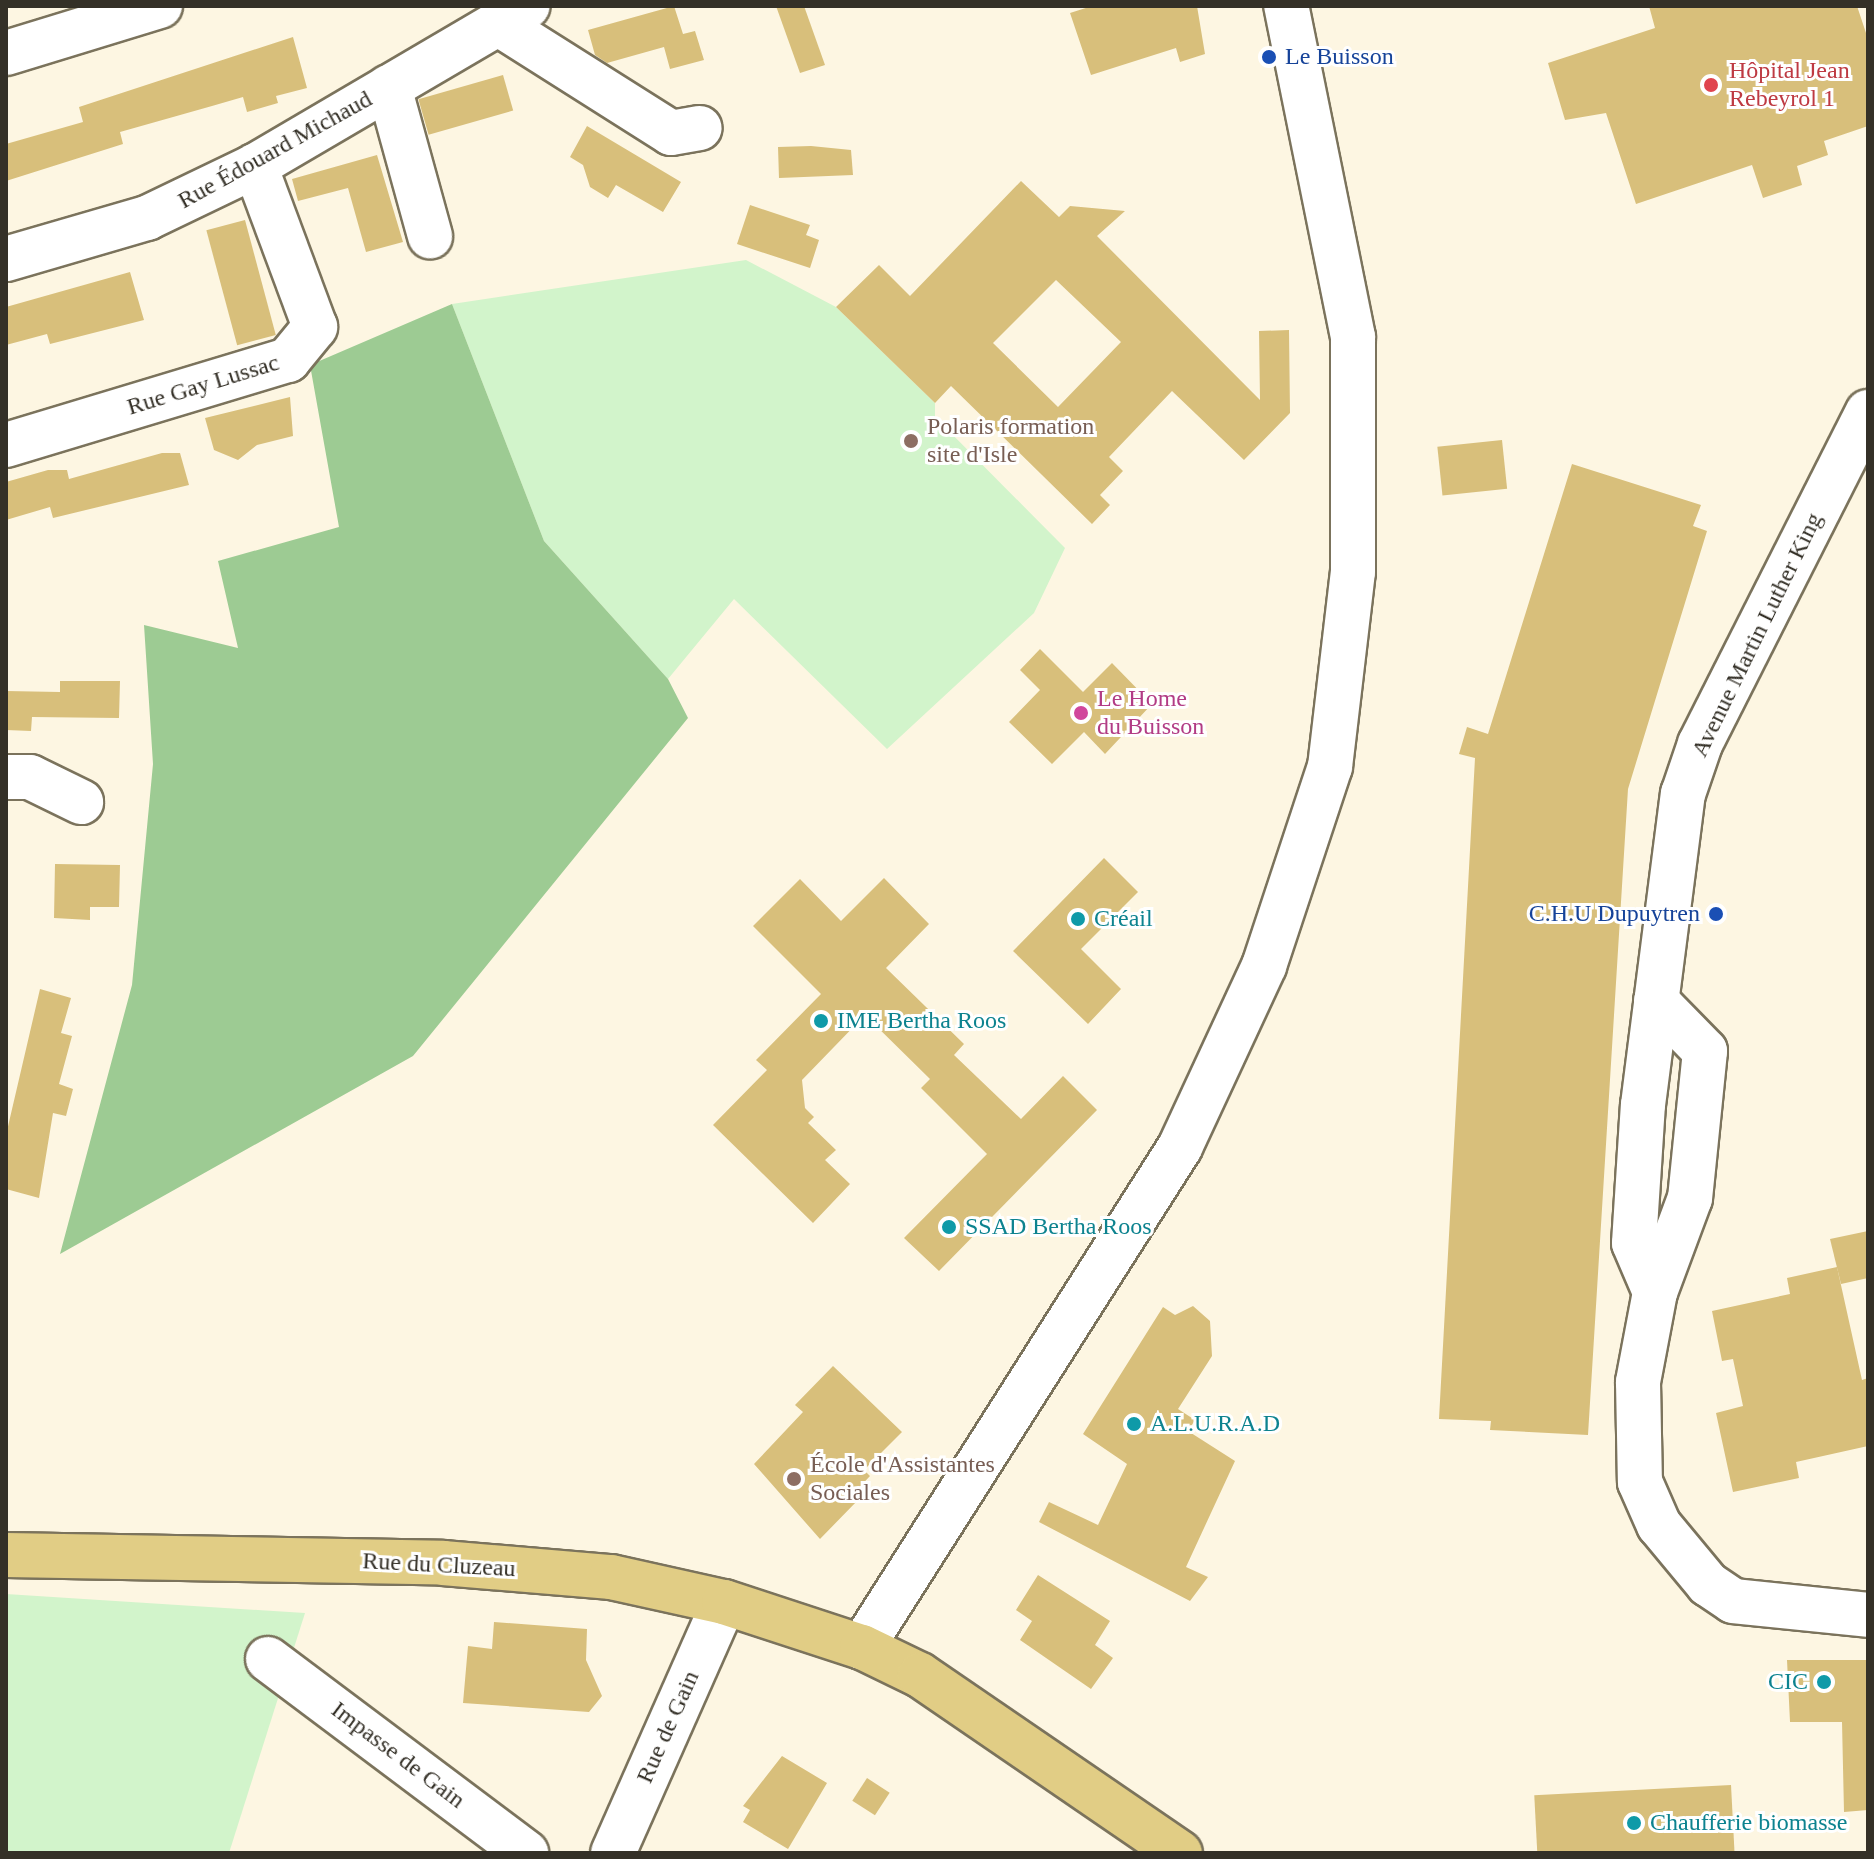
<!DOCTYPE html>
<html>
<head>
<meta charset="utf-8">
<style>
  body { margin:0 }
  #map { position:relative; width:1874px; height:1859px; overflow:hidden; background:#fdf6e2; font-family:"Times New Roman",serif }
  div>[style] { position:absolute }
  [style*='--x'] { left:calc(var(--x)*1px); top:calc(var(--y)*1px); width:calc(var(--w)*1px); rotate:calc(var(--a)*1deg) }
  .green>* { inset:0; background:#d2f4cb }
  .forest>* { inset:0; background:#9dcb93 }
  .building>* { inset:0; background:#d8bf7b; transform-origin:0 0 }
  .roads { filter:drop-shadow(2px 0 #7b735c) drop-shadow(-2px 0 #7b735c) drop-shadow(0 2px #7b735c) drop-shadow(0 -2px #7b735c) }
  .minor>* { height:44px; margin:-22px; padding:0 22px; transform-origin:22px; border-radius:22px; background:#fff }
  .major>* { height:44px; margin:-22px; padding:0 22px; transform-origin:22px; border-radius:22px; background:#e1cd85 }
  .dots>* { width:22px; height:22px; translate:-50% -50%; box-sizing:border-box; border:4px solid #fff; border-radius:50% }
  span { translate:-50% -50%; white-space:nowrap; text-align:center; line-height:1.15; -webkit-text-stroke:6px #fff; paint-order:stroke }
  .transit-label { font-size:24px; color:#164399 }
  .left { translate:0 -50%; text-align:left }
  .right { translate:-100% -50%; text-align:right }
  .health-label { font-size:24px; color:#be3a42 }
  .street-label { font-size:24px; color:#343027 }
  .education-label { font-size:24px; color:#785e54 }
  .hotel-label { font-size:24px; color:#b23c85 }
  .culture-label { font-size:24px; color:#0d838f }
  .frame { position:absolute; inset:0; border:8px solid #343027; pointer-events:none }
</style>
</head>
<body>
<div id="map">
  <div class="green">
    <div style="clip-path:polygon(746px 260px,836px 307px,935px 403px,935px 417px,1065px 548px,1034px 613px,887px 749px,734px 599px,668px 679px,544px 541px,452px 304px)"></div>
    <div style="clip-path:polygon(6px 1594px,305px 1613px,229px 1853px,6px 1853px)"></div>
  </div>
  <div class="forest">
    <div style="clip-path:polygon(452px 304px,544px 541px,668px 679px,688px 718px,413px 1056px,60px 1254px,132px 985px,153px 764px,144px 625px,238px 648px,218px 561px,339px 527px,310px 365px)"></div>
  </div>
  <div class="building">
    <div style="clip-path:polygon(674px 6px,683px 34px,695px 31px,704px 60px,670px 69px,664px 47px,607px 63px,595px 55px,588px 30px)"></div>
    <div style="clip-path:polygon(776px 6px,804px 6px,825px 65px,800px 73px)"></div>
    <div style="clip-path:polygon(1092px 6px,1197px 6px,1205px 54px,1180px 62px,1176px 48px,1091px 75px,1070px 13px)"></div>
    <div style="clip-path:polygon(1649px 6px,1857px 6px,1868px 39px,1868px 126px,1824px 141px,1828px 155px,1797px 166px,1802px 185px,1763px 198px,1752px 165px,1636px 204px,1606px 113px,1565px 120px,1548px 63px,1655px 28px)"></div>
    <div style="clip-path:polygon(293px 37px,307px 88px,276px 96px,278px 103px,247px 112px,243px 97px,212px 106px,120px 132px,123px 144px,6px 181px,6px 144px,83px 122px,79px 107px)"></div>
    <div style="left:503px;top:75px;width:37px;height:88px;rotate:74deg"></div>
    <div style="clip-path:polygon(587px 126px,681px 182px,663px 212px,616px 185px,608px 198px,590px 187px,583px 165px,570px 157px)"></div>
    <div style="clip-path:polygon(811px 146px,851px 150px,853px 175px,779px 178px,778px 147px)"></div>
    <div style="clip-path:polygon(377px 155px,403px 242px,366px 252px,348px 188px,298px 201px,292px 179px)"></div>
    <div style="clip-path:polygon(evenodd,1021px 181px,1059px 217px,1070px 206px,1125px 211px,1097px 236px,1260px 400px,1259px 331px,1289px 330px,1290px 413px,1244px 460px,1172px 391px,1109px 457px,1123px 471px,1100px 495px,1110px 505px,1092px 524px,951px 386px,935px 403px,836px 307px,879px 265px,910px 296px,1021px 181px,1056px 280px,1121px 342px,1058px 407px,993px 343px,1056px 280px)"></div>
    <div style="clip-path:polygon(750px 205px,810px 225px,806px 235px,819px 240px,810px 268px,737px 244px)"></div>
    <div style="left:245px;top:220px;width:119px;height:40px;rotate:75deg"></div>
    <div style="clip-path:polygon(130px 272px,144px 320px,50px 344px,47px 334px,6px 345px,6px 307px)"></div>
    <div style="clip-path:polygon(290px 397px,293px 436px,257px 445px,238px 460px,214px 450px,205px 418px)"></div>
    <div style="left:1502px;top:440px;width:49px;height:65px;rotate:84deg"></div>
    <div style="clip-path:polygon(162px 453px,180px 453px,189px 485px,53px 518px,50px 507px,6px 520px,6px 482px,48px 470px,67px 470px,69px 479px)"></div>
    <div style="clip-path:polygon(1572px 464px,1701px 505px,1693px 526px,1707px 531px,1628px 789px,1588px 1435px,1490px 1430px,1491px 1421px,1439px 1419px,1475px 758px,1459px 754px,1467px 727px,1488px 734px)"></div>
    <div style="clip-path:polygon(1040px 649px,1083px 692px,1112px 663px,1152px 704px,1105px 754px,1084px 732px,1052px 764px,1009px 722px,1040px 690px,1020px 670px)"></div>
    <div style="clip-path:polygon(60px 681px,120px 681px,119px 718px,32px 717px,31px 731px,6px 730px,6px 691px,60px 692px)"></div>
    <div style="clip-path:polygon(1104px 858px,1138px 892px,1081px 949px,1121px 989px,1088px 1024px,1013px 951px)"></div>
    <div style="clip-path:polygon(55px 864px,120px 865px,119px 907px,90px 907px,90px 920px,54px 918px)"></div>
    <div style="clip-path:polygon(884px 878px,929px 924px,886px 968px,964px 1044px,954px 1055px,1021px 1119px,1063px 1076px,1097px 1110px,939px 1271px,904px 1238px,987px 1154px,921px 1088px,930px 1079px,865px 1015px,802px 1080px,805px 1108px,814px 1117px,808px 1123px,836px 1150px,825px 1160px,850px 1184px,813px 1223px,713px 1125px,767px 1070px,756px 1060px,821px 994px,753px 926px,800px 879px,841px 921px)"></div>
    <div style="clip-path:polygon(40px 989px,71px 998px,61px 1033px,72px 1036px,59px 1084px,73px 1089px,66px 1116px,53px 1113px,39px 1198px,6px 1189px,6px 1135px)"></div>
    <div style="clip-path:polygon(1868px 1231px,1868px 1278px,1841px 1284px,1830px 1239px)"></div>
    <div style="clip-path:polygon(1837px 1267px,1862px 1380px,1868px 1378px,1868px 1446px,1796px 1462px,1799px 1478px,1733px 1492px,1716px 1413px,1743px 1406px,1733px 1359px,1722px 1361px,1712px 1311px,1790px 1294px,1787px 1278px)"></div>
    <div style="clip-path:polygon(1193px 1306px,1210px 1321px,1212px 1356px,1178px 1409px,1195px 1420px,1188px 1431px,1235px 1461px,1186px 1567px,1208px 1577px,1190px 1601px,1039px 1522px,1049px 1502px,1098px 1525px,1127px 1464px,1083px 1434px,1163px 1307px,1175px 1315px)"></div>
    <div style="clip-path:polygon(833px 1366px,902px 1432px,864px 1470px,870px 1476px,853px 1494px,858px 1500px,820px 1539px,754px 1464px,803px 1412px,795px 1405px)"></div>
    <div style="clip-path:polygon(1038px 1575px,1110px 1621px,1095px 1645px,1113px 1658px,1091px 1689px,1020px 1640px,1032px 1621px,1016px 1610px)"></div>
    <div style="clip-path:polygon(494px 1622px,587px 1629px,586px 1660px,602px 1696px,589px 1712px,463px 1703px,468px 1646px,492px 1649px)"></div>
    <div style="clip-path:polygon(1787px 1660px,1868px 1660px,1868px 1810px,1844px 1812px,1842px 1722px,1790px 1722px)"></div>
    <div style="clip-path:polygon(782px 1756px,827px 1783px,788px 1849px,743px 1822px,750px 1810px,743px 1806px)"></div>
    <div style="left:867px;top:1778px;width:27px;height:27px;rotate:33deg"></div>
    <div style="left:1731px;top:1785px;width:68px;height:197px;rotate:87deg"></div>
  </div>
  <div class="roads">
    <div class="minor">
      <div style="--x:502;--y:26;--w:200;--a:32.3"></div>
      <div style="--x:671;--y:133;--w:29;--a:-10"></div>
      <div style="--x:6;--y:53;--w:161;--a:-17"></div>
      <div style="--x:389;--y:87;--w:155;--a:74.6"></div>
      <div style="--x:6;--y:259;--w:147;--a:-16.2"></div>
      <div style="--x:147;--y:218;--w:120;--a:-25.7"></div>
      <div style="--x:255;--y:166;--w:316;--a:-30.4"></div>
      <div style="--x:6;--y:445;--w:295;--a:-16.8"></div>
      <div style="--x:288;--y:360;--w:43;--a:-50.7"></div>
      <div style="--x:315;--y:327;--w:172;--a:-110.4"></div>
      <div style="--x:6;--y:777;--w:24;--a:0"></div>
      <div style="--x:30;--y:777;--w:57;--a:26.1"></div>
      <div style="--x:1656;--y:1001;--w:70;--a:45.6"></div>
      <div style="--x:1705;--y:1051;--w:148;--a:95.8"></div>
      <div style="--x:1690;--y:1198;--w:100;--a:110.4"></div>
      <div style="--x:1655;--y:1292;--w:92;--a:100.7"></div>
      <div style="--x:1638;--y:1382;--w:100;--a:88.9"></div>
      <div style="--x:1640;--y:1482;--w:47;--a:66.2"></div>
      <div style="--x:1659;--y:1525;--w:77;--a:50.3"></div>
      <div style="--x:1708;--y:1584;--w:30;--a:34"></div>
      <div style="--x:1733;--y:1601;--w:136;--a:5.9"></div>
      <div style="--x:1655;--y:1292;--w:53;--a:-113.2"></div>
      <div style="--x:1634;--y:1243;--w:138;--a:-86.3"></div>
      <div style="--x:1643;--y:1105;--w:314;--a:-82.7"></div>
      <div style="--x:1683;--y:794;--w:53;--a:-71.2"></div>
      <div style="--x:1700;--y:744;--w:372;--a:-63.2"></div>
      <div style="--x:862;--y:1647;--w:593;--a:-57.54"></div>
      <div style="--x:1180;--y:1147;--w:200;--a:-65.1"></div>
      <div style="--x:1264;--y:966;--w:210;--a:-71.7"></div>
      <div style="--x:1330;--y:767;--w:196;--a:-83.3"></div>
      <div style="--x:1353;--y:572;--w:235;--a:-90"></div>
      <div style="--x:1353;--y:337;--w:338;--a:-101.4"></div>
      <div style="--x:268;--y:1659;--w:323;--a:36.9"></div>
      <div style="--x:613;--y:1853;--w:274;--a:-66.1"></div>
    </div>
    <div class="major">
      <div style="--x:6;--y:1555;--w:437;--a:1"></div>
      <div style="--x:443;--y:1563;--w:169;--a:4.8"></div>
      <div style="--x:611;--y:1577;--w:116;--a:12.5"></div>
      <div style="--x:724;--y:1602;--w:145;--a:18.1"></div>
      <div style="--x:862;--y:1647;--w:64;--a:25.8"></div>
      <div style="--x:920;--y:1675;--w:315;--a:34.4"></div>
    </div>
  </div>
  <div class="dots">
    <div style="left:1269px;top:57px;background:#1a4fb4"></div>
    <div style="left:1711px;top:85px;background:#e0444e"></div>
    <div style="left:911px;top:441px;background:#8d6e63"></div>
    <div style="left:1081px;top:713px;background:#d1479c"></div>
    <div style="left:1716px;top:914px;background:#1a4fb4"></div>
    <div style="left:1078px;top:919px;background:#0f9aa8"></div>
    <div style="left:821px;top:1021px;background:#0f9aa8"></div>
    <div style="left:949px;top:1227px;background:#0f9aa8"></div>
    <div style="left:1134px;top:1424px;background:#0f9aa8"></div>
    <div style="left:794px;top:1479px;background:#8d6e63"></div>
    <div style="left:1824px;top:1682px;background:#0f9aa8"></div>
    <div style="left:1634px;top:1823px;background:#0f9aa8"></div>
  </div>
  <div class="transit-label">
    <span class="left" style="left:1285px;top:57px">Le Buisson</span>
    <span class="right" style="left:1700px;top:914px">C.H.U Dupuytren</span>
  </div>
  <div class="health-label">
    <span class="left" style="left:1729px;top:85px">Hôpital Jean<br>Rebeyrol 1</span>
  </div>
  <div class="street-label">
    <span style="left:275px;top:150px;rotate:-29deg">Rue Édouard Michaud</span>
    <span style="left:203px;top:385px;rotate:-17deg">Rue Gay Lussac</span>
    <span style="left:1757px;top:635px;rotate:-64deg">Avenue Martin Luther King</span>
    <span style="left:439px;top:1565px;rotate:3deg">Rue du Cluzeau</span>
    <span style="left:668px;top:1727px;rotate:-66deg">Rue de Gain</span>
    <span style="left:398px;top:1755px;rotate:37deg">Impasse de Gain</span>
  </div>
  <div class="education-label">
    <span class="left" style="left:927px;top:441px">Polaris formation<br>site d'Isle</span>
    <span class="left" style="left:810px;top:1479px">École d'Assistantes<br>Sociales</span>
  </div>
  <div class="hotel-label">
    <span class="left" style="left:1097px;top:713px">Le Home<br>du Buisson</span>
  </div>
  <div class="culture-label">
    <span class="left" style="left:1094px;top:919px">Créail</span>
    <span class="left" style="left:837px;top:1021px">IME Bertha Roos</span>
    <span class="left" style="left:965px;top:1227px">SSAD Bertha Roos</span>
    <span class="left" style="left:1150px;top:1424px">A.L.U.R.A.D</span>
    <span class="right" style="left:1808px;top:1682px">CIC</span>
    <span class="left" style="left:1650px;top:1823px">Chaufferie biomasse</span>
  </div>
  <div class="frame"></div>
</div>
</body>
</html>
